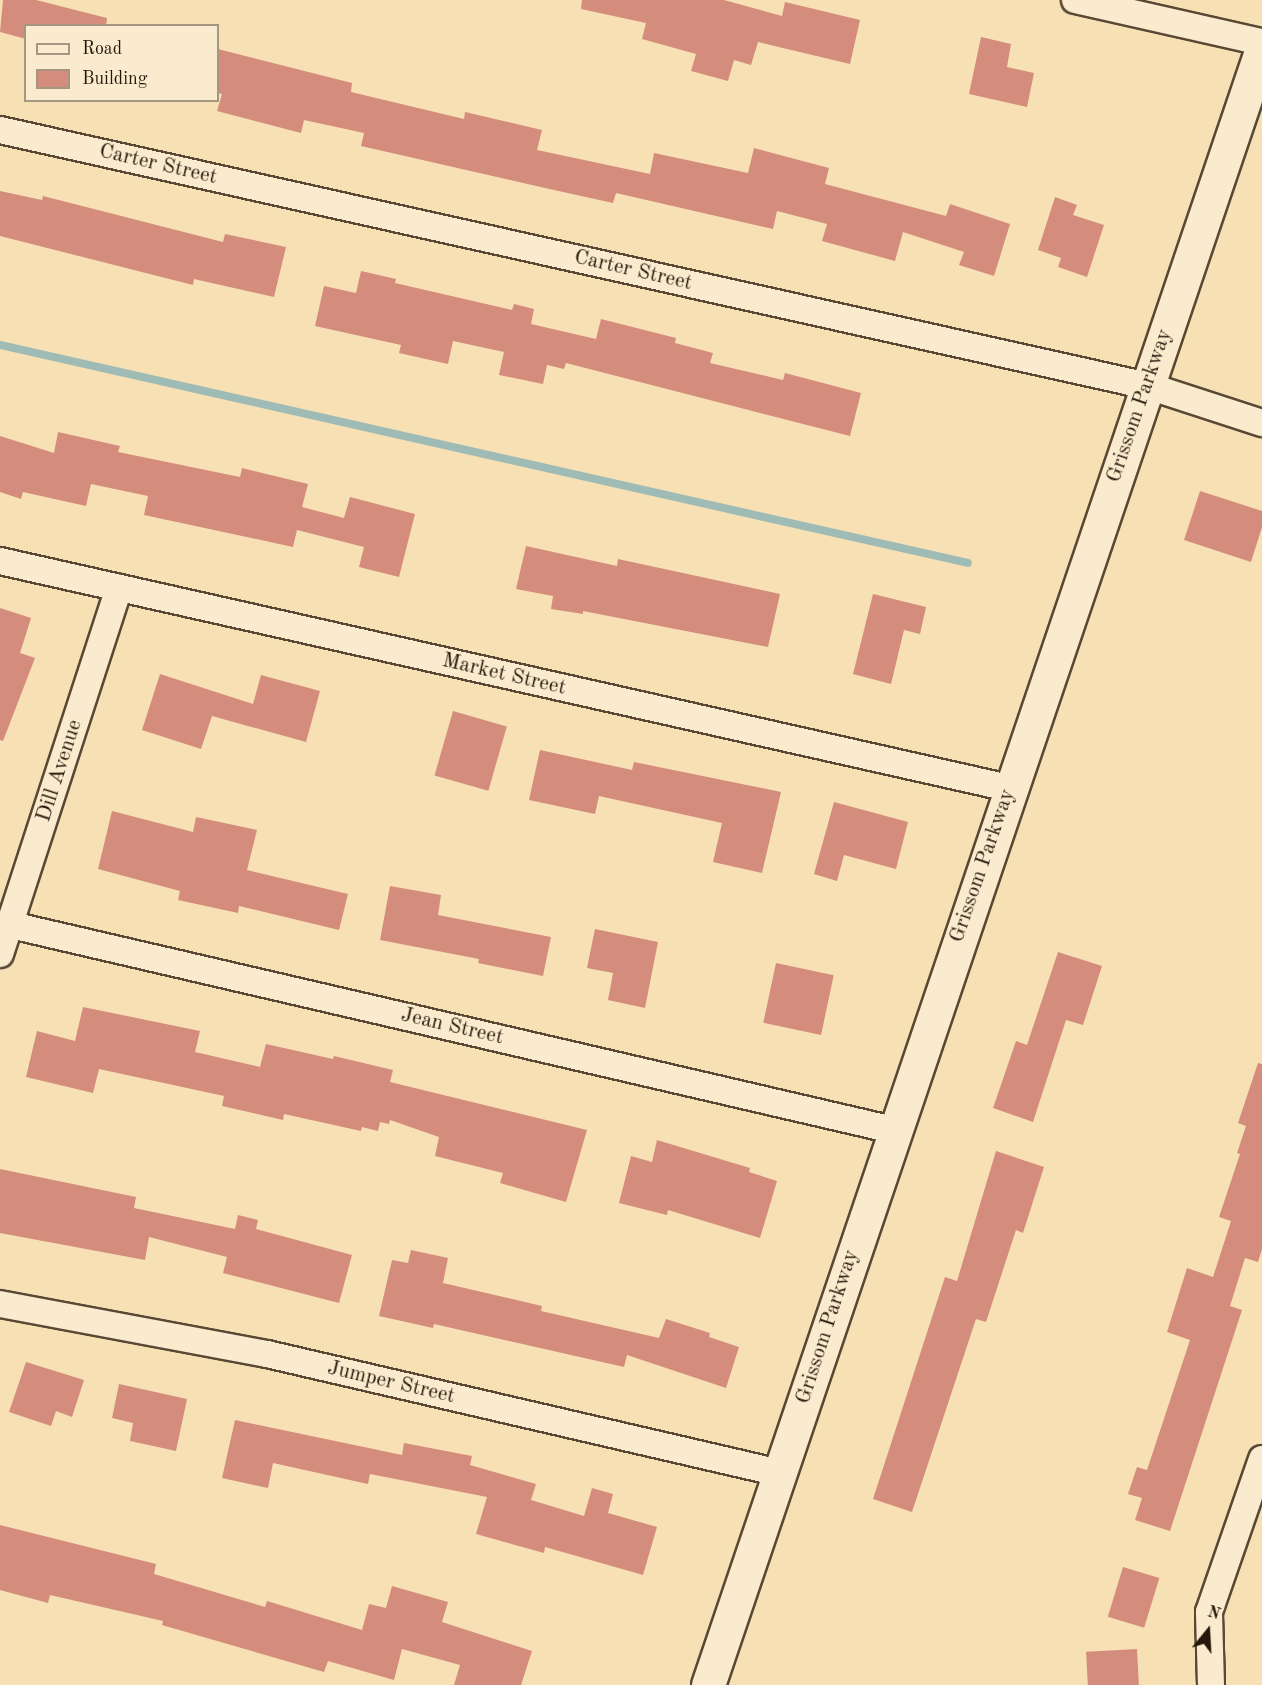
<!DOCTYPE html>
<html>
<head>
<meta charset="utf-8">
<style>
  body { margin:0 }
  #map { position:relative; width:1262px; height:1685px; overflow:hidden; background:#f7e0b4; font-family:"Old Standard TT",serif }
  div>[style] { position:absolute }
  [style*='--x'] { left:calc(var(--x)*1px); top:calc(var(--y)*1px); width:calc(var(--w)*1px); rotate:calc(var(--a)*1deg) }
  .stream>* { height:8px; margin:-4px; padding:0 4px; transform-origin:4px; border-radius:4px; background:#9fbbb5 }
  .building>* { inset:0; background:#d48d7d; transform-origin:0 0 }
  .roads { filter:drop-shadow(2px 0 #584834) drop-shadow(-2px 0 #584834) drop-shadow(0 2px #584834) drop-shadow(0 -2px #584834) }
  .minor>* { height:26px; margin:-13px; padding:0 13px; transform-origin:13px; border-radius:13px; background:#faebce }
  .secondary>* { height:33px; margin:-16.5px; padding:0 16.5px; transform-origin:16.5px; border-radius:16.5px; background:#faebce }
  span { translate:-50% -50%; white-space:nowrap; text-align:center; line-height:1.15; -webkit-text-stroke:4.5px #faebce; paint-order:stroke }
  .street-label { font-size:21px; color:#23160a }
  .legend { position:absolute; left:24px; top:24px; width:195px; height:78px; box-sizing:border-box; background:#faebce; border:2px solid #a49680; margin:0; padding:8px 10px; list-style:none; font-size:18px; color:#23160a }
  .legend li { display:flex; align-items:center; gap:12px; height:30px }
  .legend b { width:30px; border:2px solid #a49680 }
  .north { position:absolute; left:1178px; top:1601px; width:60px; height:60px; -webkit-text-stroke:4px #faebce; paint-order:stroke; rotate:18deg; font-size:16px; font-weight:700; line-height:24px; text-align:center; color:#23160a }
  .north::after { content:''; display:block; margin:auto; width:21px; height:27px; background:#23160a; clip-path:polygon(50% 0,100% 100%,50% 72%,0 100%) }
</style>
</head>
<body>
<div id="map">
  <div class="stream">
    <div style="--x:0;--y:345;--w:992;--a:12.69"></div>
  </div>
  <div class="building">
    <div style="clip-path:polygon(3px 0,36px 0,107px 18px,106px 26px,26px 26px,26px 39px,0 32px)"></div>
    <div style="clip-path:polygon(582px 0,724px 0,782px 16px,785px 2px,860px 20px,850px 64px,758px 42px,751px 65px,734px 60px,728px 81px,691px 71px,696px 54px,642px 39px,646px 23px,581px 9px)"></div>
    <div style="clip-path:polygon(981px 37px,1011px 44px,1007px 67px,1034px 73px,1027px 107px,969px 94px)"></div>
    <div style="clip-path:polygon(218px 49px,352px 83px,351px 92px,464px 119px,465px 112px,542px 130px,537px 150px,650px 174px,654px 153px,748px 173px,754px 148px,829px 168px,825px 184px,946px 216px,950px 204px,1010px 224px,994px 276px,959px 265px,964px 252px,903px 232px,895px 261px,822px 241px,827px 224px,777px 211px,773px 229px,616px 193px,613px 203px,545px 188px,361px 146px,364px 133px,304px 120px,301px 133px,217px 111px,222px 94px,218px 93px)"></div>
    <div style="clip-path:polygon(0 191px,42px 200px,43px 196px,223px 242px,225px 234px,286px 247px,274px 297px,194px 279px,193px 285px,0 236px)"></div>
    <div style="clip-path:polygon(1055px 197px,1077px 205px,1073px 215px,1104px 225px,1087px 277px,1058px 267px,1061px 258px,1038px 250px)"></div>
    <div style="clip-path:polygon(361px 271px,396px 279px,395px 283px,512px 310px,514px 304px,534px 309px,531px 324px,596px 339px,601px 319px,676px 338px,675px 343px,713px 353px,710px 363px,783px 380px,785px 373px,861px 393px,850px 436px,566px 363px,564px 369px,547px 365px,543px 384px,499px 375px,504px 352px,453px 341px,448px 364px,399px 353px,401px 345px,315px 326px,324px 286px,356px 293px)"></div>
    <div style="clip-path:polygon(58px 432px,120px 446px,118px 452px,240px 477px,242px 468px,308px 484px,302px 507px,344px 518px,350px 497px,415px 514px,399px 577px,359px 567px,364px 547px,297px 530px,293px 547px,144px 515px,148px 496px,91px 484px,86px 506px,23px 492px,21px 499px,0 492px,0 436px,54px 453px)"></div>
    <div style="clip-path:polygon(1200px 491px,1262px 511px,1262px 527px,1251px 562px,1184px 540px)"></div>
    <div style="clip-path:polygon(526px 546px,617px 566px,618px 559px,780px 594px,768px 647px,583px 611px,583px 614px,551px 609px,553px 596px,516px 589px)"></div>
    <div style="clip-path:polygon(873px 594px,926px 607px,920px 634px,904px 630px,891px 684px,853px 674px)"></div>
    <div style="clip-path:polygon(0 608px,31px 618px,20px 653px,35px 658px,3px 741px,0 740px)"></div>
    <div style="clip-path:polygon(160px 674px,253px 704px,261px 675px,320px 691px,306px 742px,212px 716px,201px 749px,142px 730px)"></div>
    <div style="left:453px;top:711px;width:56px;height:67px;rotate:16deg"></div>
    <div style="clip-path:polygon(540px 750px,632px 770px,634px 762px,781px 792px,762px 873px,713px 862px,722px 823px,599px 796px,595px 814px,529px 800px)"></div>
    <div style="clip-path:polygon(834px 802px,908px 822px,896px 869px,844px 855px,837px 881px,814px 874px)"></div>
    <div style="clip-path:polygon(112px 811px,193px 832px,196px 817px,257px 830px,247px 870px,348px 894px,339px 930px,239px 906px,238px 913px,178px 900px,180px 891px,98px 869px)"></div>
    <div style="clip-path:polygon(390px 886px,441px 895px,438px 915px,551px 937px,543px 976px,478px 963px,479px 959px,380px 940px)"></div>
    <div style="clip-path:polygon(595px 929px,658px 942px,645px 1008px,608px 1000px,613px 973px,587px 968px)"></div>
    <div style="clip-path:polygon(1058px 952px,1102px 966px,1083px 1025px,1066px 1020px,1033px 1122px,993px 1108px,1016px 1041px,1027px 1045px)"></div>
    <div style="left:776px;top:963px;width:59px;height:61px;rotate:12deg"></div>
    <div style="clip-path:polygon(83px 1007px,200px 1031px,195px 1052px,260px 1067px,266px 1044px,333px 1059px,334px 1056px,393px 1070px,390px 1082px,587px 1130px,566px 1202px,500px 1183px,503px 1173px,435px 1156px,439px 1137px,390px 1120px,389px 1124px,380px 1122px,378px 1131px,362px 1127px,361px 1131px,284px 1114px,283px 1120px,222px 1106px,224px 1096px,99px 1069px,93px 1093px,26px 1077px,37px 1031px,75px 1041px)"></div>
    <div style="clip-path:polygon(1258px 1063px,1262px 1064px,1262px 1249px,1258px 1262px,1245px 1258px,1230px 1306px,1242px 1310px,1170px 1531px,1135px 1520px,1142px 1498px,1128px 1494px,1137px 1467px,1147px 1470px,1190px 1340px,1167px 1332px,1187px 1268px,1213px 1277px,1231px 1221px,1219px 1217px,1240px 1154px,1237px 1153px,1246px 1126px,1238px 1123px)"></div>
    <div style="clip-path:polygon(657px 1140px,750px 1168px,749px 1172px,777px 1181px,760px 1238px,668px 1210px,667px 1215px,619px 1203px,631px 1156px,652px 1162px)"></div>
    <div style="clip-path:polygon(996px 1151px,1044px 1167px,1023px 1233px,1016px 1230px,986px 1322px,976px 1319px,912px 1512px,873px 1499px,945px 1277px,957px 1281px)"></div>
    <div style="clip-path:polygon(0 1169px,136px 1197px,134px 1208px,235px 1229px,238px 1215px,258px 1220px,256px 1229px,352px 1255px,339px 1303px,223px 1273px,227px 1257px,149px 1237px,145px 1260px,0 1233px)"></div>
    <div style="clip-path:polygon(411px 1250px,448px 1258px,443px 1283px,542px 1306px,541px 1311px,659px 1338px,666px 1319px,710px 1333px,709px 1337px,739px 1347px,726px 1388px,627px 1355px,624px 1367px,434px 1324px,433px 1328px,379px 1316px,392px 1260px,408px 1263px)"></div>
    <div style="clip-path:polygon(26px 1362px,84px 1380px,72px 1417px,56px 1411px,51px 1426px,9px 1412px)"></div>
    <div style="clip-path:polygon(119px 1384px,187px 1399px,176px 1451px,130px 1441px,133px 1423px,112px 1418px)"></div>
    <div style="clip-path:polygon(235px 1420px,402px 1455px,404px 1443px,472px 1456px,470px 1465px,536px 1484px,531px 1500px,584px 1516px,592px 1488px,613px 1494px,608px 1513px,657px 1527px,643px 1575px,545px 1547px,544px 1553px,476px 1534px,487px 1497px,370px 1474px,368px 1484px,273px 1463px,268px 1488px,222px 1478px)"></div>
    <div style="clip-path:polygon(0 1525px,156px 1564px,154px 1574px,265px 1607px,267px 1601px,362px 1630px,369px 1604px,386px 1608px,392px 1586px,448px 1602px,442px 1622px,532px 1651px,521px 1685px,454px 1685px,460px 1665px,402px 1649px,394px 1680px,328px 1661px,324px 1672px,162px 1625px,163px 1621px,50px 1595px,48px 1603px,0 1590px)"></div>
    <div style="left:1123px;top:1567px;width:38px;height:52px;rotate:17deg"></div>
    <div style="left:1137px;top:1649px;width:36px;height:51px;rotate:87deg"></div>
  </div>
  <div class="roads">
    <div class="minor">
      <div style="--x:1075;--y:0;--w:192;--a:12.7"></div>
      <div style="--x:0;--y:130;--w:1176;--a:12.57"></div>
      <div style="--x:1148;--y:386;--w:120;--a:18"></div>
      <div style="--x:0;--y:561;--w:1034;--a:12.68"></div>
      <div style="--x:11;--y:925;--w:906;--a:13.08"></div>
      <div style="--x:0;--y:954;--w:385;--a:-72"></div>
      <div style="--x:0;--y:1304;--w:272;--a:10.6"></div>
      <div style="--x:267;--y:1354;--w:527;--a:13.06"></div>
      <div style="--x:1211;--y:1685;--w:73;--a:-91.6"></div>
      <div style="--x:1209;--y:1612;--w:162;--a:-70.9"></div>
    </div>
    <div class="secondary">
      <div style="--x:708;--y:1685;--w:1728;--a:-71.3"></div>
    </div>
  </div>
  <div class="street-label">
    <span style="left:158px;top:165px;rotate:13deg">Carter Street</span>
    <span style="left:633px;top:271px;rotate:13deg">Carter Street</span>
    <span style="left:1140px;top:406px;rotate:-71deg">Grissom Parkway</span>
    <span style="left:504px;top:675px;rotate:13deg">Market Street</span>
    <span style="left:60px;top:771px;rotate:-72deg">Dill Avenue</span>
    <span style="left:983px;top:866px;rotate:-71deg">Grissom Parkway</span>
    <span style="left:452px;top:1027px;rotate:13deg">Jean Street</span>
    <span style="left:828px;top:1327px;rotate:-72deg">Grissom Parkway</span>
    <span style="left:391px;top:1383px;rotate:13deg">Jumper Street</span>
  </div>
  <ul class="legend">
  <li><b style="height:8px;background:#faebce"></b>Road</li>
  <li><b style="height:16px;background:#d48d7d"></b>Building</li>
  </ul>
  <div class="north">N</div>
</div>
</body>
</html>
